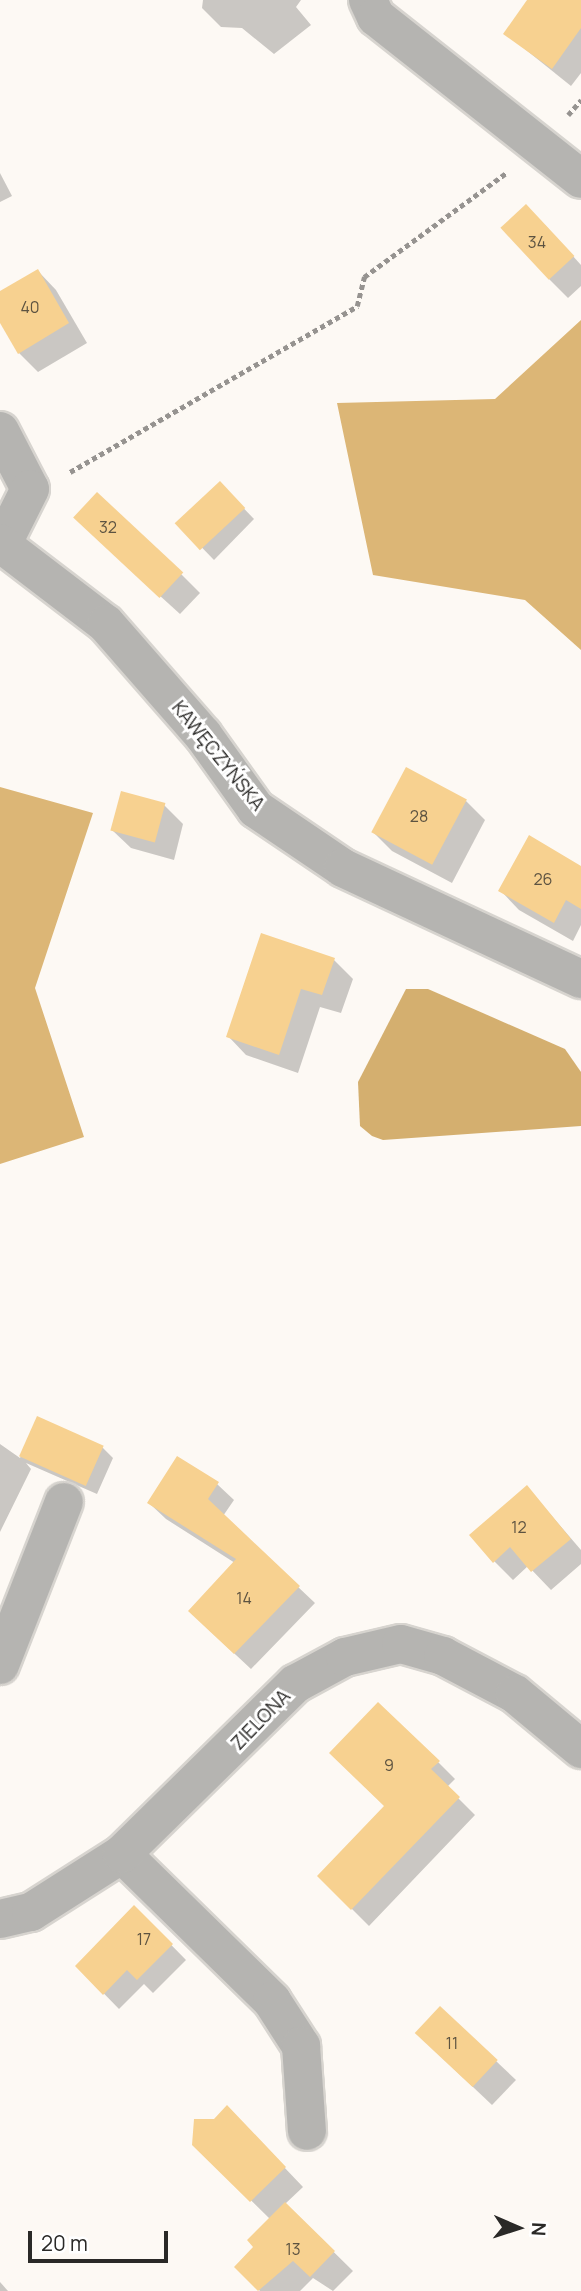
<!DOCTYPE html>
<html>
<head>
<meta charset="utf-8">
<style>
  body { margin:0 }
  #map { position:relative; width:581px; height:2291px; overflow:hidden; background:#fdf9f4; font-family:Manrope,sans-serif }
  div>[style] { position:absolute }
  [style*='--x'] { left:calc(var(--x)*1px); top:calc(var(--y)*1px); width:calc(var(--w)*1px); rotate:calc(var(--a)*1deg) }
  .forest>* { inset:0; background:#dcb676 }
  .water>* { inset:0; background:#d4af6f }
  .shadow>* { inset:0; background:#0003 }
  .building>* { inset:0; background:#f7d190; transform-origin:0 0 }
  .path>* { height:4.5px; margin-top:-2.25px; transform-origin:0; background:repeating-linear-gradient(90deg,#969390 0 5px,transparent 0 8.5px) }
  .roads { filter:drop-shadow(2px 0 #d7d4cf) drop-shadow(-2px 0 #d7d4cf) drop-shadow(0 2px #d7d4cf) drop-shadow(0 -2px #d7d4cf) }
  .minor>* { height:38px; margin:-19px; padding:0 19px; transform-origin:19px; border-radius:19px; background:#b5b4b1 }
  span { translate:-50% -50%; white-space:nowrap; text-align:center; line-height:1.15; -webkit-text-stroke:6px #fff; paint-order:stroke }
  .number-label { font-size:16px; color:#5d5341 }
  .number-label span { -webkit-text-stroke-width:0 }
  .street-label { font-size:19px; color:#2a2927 }
  .north { position:absolute; left:483px; top:2193px; width:70px; height:70px; -webkit-text-stroke:5px #fff; paint-order:stroke; rotate:93deg; font-size:19px; font-weight:700; line-height:28px; text-align:center; color:#2a2927 }
  .north::after { content:''; display:block; margin:auto; width:24px; height:32px; background:#2a2927; clip-path:polygon(50% 0,100% 100%,50% 72%,0 100%) }
  .scale { position:absolute; left:28px; top:2231px; width:140px; height:32px; box-sizing:border-box; border:4px solid #2a2927; border-top:0; padding-left:9px; font-size:21px; line-height:24px; white-space:nowrap; color:#2a2927; -webkit-text-stroke:5px #fff; paint-order:stroke }
</style>
</head>
<body>
<div id="map">
  <div class="forest">
    <div style="clip-path:polygon(581px 320px,581px 650px,525px 600px,373px 575px,337px 403px,495px 399px)"></div>
    <div style="clip-path:polygon(0 787px,93px 813px,35px 988px,84px 1137px,0 1164px)"></div>
  </div>
  <div class="water">
    <div style="clip-path:polygon(406px 989px,428px 989px,565px 1049px,581px 1072px,581px 1126px,383px 1140px,372px 1136px,360px 1126px,358px 1082px)"></div>
  </div>
  <div class="shadow">
    <div style="clip-path:polygon(203px 0,301px 0,296px 7px,311px 25px,274px 54px,242px 28px,221px 27px,202px 8px)"></div>
    <div style="clip-path:polygon(529px 0,581px 0,581px 73px,571px 86px,505px 33px)"></div>
    <div style="clip-path:polygon(0 173px,12px 196px,0 202px)"></div>
    <div style="clip-path:polygon(545px 225px,581px 265px,581px 286px,568px 298px,549px 279px)"></div>
    <div style="clip-path:polygon(38px 271px,56px 290px,87px 343px,38px 372px,19px 353px,0 320px,0 293px)"></div>
    <div style="clip-path:polygon(230px 494px,254px 519px,214px 560px,181px 526px)"></div>
    <div style="clip-path:polygon(94px 536px,181px 574px,200px 593px,180px 614px)"></div>
    <div style="clip-path:polygon(466px 801px,485px 820px,452px 883px,392px 851px,373px 832px)"></div>
    <div style="clip-path:polygon(164px 805px,183px 824px,174px 860px,131px 848px,112px 830px)"></div>
    <div style="clip-path:polygon(581px 868px,581px 925px,573px 941px,519px 910px,501px 891px)"></div>
    <div style="clip-path:polygon(334px 960px,353px 979px,341px 1013px,320px 1007px,298px 1073px,246px 1055px,228px 1036px)"></div>
    <div style="clip-path:polygon(38px 1418px,103px 1448px,113px 1458px,97px 1494px,26px 1463px,31px 1469px,0 1532px,0 1444px,20px 1458px)"></div>
    <div style="clip-path:polygon(217px 1484px,234px 1500px,223px 1516px,315px 1603px,251px 1669px,206px 1627px,235px 1563px,166px 1519px,149px 1503px)"></div>
    <div style="clip-path:polygon(527px 1487px,581px 1550px,581px 1564px,551px 1590px,528px 1566px,513px 1580px,494px 1561px)"></div>
    <div style="clip-path:polygon(438px 1762px,455px 1779px,447px 1787px,475px 1815px,369px 1926px,319px 1876px,386px 1806px)"></div>
    <div style="clip-path:polygon(134px 1907px,186px 1960px,153px 1993px,144px 1984px,119px 2009px,77px 1966px)"></div>
    <div style="clip-path:polygon(440px 2008px,516px 2080px,492px 2105px,436px 2052px)"></div>
    <div style="clip-path:polygon(246px 2127px,303px 2187px,285px 2204px,353px 2271px,333px 2291px,313px 2278px,300px 2291px,260px 2291px,237px 2267px,256px 2248px,270px 2219px,194px 2144px)"></div>
    <div style="clip-path:polygon(0 2282px,8px 2291px,0 2291px)"></div>
  </div>
  <div class="building">
    <div style="clip-path:polygon(527px 0,581px 0,581px 28px,552px 69px,503px 34px)"></div>
    <div style="left:526px;top:204px;width:71px;height:35px;rotate:47deg"></div>
    <div style="clip-path:polygon(38px 269px,69px 323px,18px 354px,0 323px,0 291px)"></div>
    <div style="left:220px;top:481px;width:37px;height:62px;rotate:47deg"></div>
    <div style="left:97px;top:492px;width:118px;height:35px;rotate:43deg"></div>
    <div style="left:406px;top:767px;width:69px;height:74px;rotate:28deg"></div>
    <div style="left:121px;top:791px;width:46px;height:41px;rotate:15deg"></div>
    <div style="clip-path:polygon(529px 835px,581px 866px,581px 909px,566px 900px,554px 923px,498px 891px)"></div>
    <div style="clip-path:polygon(261px 933px,335px 958px,322px 995px,301px 989px,279px 1055px,226px 1037px)"></div>
    <div style="left:37px;top:1416px;width:73px;height:44px;rotate:24deg"></div>
    <div style="clip-path:polygon(177px 1456px,219px 1482px,208px 1499px,300px 1586px,234px 1654px,188px 1611px,236px 1559px,147px 1503px)"></div>
    <div style="clip-path:polygon(527px 1485px,571px 1539px,531px 1572px,510px 1547px,493px 1563px,469px 1535px)"></div>
    <div style="clip-path:polygon(378px 1702px,440px 1761px,431px 1769px,460px 1797px,351px 1910px,317px 1876px,384px 1806px,329px 1753px)"></div>
    <div style="clip-path:polygon(134px 1905px,173px 1944px,137px 1980px,127px 1970px,103px 1995px,75px 1966px)"></div>
    <div style="left:440px;top:2006px;width:79px;height:37px;rotate:43deg"></div>
    <div style="clip-path:polygon(227px 2105px,286px 2167px,250px 2202px,192px 2145px,194px 2119px,214px 2119px)"></div>
    <div style="clip-path:polygon(285px 2202px,335px 2251px,310px 2277px,293px 2261px,258px 2291px,234px 2267px,253px 2247px,247px 2240px)"></div>
  </div>
  <div class="path">
    <div style="--x:568;--y:115;--w:20;--a:-49"></div>
    <div style="--x:70;--y:472;--w:332;--a:-30"></div>
    <div style="--x:357;--y:306;--w:30;--a:-76"></div>
    <div style="--x:364;--y:277;--w:176;--a:-36.2"></div>
  </div>
  <div class="roads">
    <div class="minor">
      <div style="--x:368;--y:0;--w:19;--a:65"></div>
      <div style="--x:376;--y:17;--w:261;--a:38.3"></div>
      <div style="--x:0;--y:431;--w:65;--a:62.7"></div>
      <div style="--x:30;--y:489;--w:63;--a:116.6"></div>
      <div style="--x:0;--y:543;--w:133;--a:37.4"></div>
      <div style="--x:106;--y:624;--w:147;--a:48.9"></div>
      <div style="--x:203;--y:735;--w:91;--a:54.4"></div>
      <div style="--x:256;--y:809;--w:105;--a:34.1"></div>
      <div style="--x:343;--y:868;--w:263;--a:25"></div>
      <div style="--x:0;--y:1665;--w:175;--a:-68.6"></div>
      <div style="--x:122;--y:1854;--w:210;--a:44.4"></div>
      <div style="--x:272;--y:2001;--w:54;--a:57.2"></div>
      <div style="--x:301;--y:2046;--w:85;--a:86"></div>
      <div style="--x:0;--y:1919;--w:32;--a:-13"></div>
      <div style="--x:31;--y:1912;--w:108;--a:-32.5"></div>
      <div style="--x:122;--y:1854;--w:243;--a:-44.5"></div>
      <div style="--x:295;--y:1684;--w:57;--a:-28.4"></div>
      <div style="--x:345;--y:1657;--w:57;--a:-13.1"></div>
      <div style="--x:401;--y:1644;--w:44;--a:15.9"></div>
      <div style="--x:443;--y:1656;--w:81;--a:27.8"></div>
      <div style="--x:515;--y:1694;--w:86;--a:39.8"></div>
    </div>
  </div>
  <div class="number-label">
    <span style="left:537px;top:242px">34</span>
    <span style="left:30px;top:307px">40</span>
    <span style="left:108px;top:527px">32</span>
    <span style="left:419px;top:816px">28</span>
    <span style="left:543px;top:879px">26</span>
    <span style="left:519px;top:1527px">12</span>
    <span style="left:244px;top:1598px">14</span>
    <span style="left:389px;top:1765px">9</span>
    <span style="left:144px;top:1939px">17</span>
    <span style="left:452px;top:2043px">11</span>
    <span style="left:293px;top:2249px">13</span>
  </div>
  <div class="street-label">
    <span style="left:218px;top:756px;rotate:51deg">KAWĘCZYŃSKA</span>
    <span style="left:261px;top:1720px;rotate:-46deg">ZIELONA</span>
  </div>
  <div class="north">N</div>
  <div class="scale">20 m</div>
</div>
</body>
</html>
